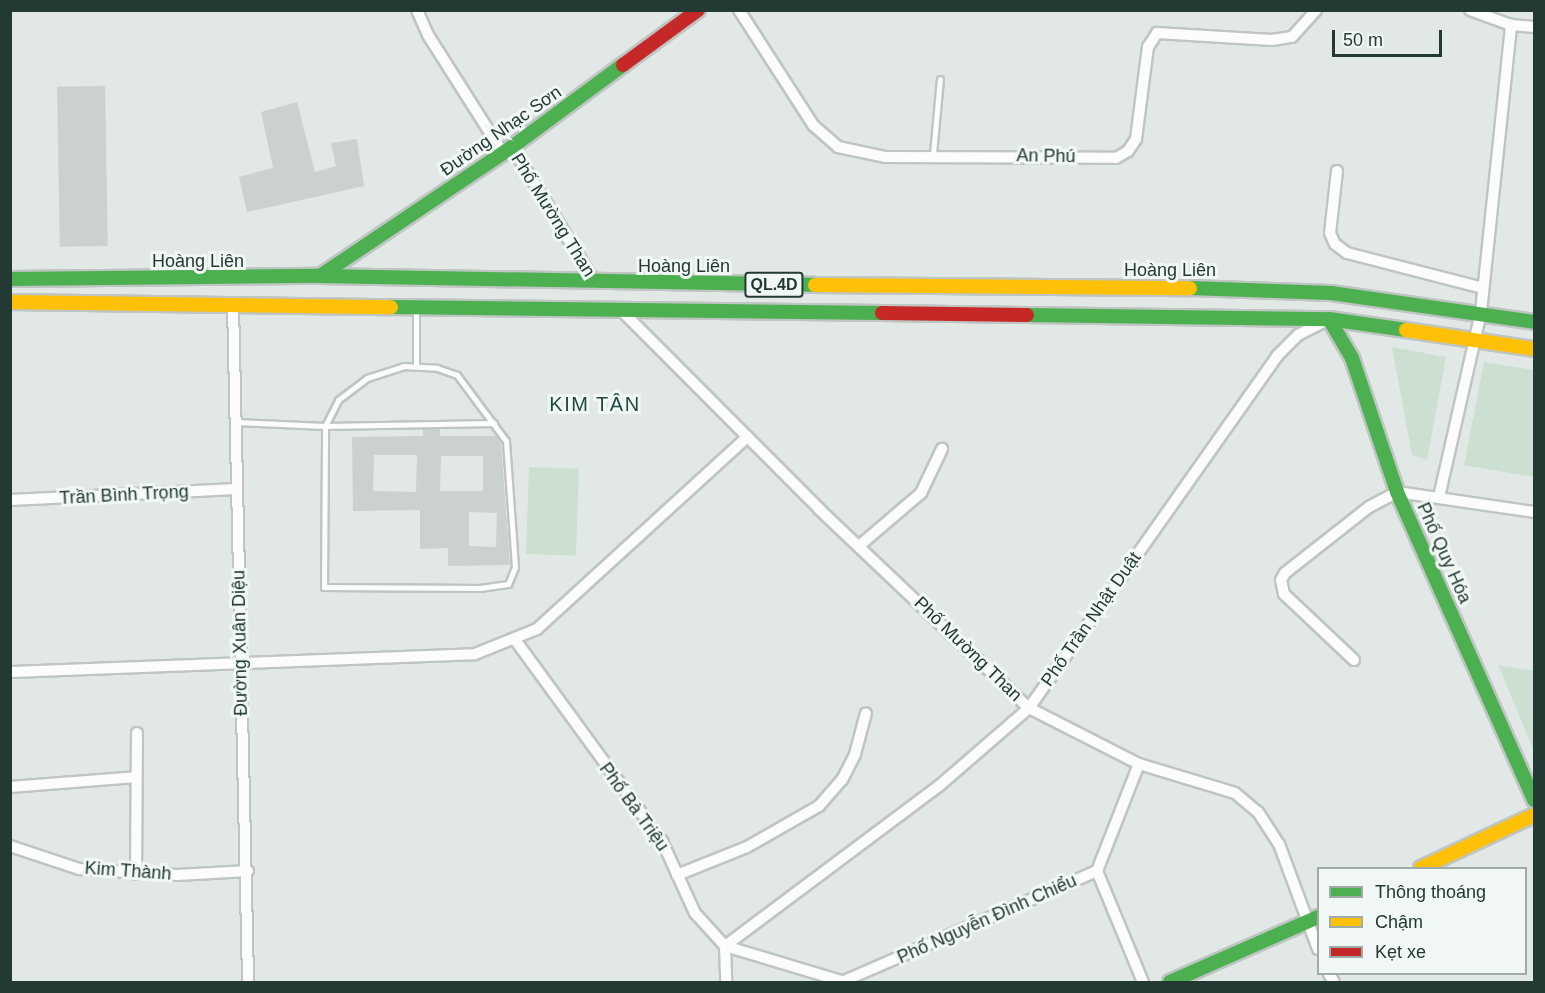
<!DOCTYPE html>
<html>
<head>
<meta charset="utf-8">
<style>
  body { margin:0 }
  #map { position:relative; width:1545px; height:993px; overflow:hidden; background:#e2e8e5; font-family:Arial,sans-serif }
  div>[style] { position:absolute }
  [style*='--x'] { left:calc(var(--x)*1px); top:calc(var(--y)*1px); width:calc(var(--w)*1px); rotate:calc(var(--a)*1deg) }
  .green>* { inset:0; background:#cce0d2; transform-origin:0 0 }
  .building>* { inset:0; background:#cbd1ce; transform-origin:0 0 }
  .roads { filter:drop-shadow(2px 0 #bfc5c2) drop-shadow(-2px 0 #bfc5c2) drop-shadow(0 2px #bfc5c2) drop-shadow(0 -2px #bfc5c2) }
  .lane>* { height:5px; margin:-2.5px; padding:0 2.5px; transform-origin:2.5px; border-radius:2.5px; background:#fbfcfb }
  .street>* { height:10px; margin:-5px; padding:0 5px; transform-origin:5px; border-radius:5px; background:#fbfcfb }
  .fast>* { height:14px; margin:-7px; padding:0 7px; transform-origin:7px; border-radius:7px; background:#4caf50 }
  .slow>* { height:14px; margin:-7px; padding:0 7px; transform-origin:7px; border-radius:7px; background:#ffc107 }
  .jam>* { height:14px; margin:-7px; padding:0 7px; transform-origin:7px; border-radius:7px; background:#c62828 }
  span { translate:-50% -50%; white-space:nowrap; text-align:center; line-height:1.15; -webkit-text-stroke:6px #f1f7f4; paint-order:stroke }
  .shield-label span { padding:2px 4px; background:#f1f7f4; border:2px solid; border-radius:4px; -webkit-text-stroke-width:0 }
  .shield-label { font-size:16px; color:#223a33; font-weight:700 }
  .street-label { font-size:18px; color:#223a33 }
  .neighbourhood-label { font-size:20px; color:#1f4a3f; letter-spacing:1.5px }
  .frame { position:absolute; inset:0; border:12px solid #223a33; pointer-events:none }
  .legend { position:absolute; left:1317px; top:867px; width:210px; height:108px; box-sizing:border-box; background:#f1f7f4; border:2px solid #9eaba7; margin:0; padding:8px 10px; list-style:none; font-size:18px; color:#223a33 }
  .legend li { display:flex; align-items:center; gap:12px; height:30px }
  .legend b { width:30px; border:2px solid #9eaba7 }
  .scale { position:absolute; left:1332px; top:30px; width:110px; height:27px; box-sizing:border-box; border:3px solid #223a33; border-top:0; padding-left:8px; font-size:18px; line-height:21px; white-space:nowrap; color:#223a33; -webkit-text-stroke:4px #f1f7f4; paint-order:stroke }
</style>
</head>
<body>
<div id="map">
  <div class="green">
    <div style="clip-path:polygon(1392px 347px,1446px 357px,1427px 460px,1412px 455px)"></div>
    <div style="clip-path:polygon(1484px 362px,1534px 370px,1534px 477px,1464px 465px)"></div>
    <div style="left:529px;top:467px;width:50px;height:87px;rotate:2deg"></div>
    <div style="clip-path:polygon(1498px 665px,1534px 671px,1534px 751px)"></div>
  </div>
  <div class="building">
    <div style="left:105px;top:86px;width:160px;height:48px;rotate:89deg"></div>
    <div style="clip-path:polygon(297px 102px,315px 172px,336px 166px,331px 143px,357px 139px,364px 186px,247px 212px,239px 177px,273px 168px,261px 112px)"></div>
    <div style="clip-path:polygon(evenodd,423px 429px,440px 429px,440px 436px,496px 436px,501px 443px,510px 565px,448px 566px,448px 548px,420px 549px,420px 510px,353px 511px,352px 437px,423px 436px,423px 429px,374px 455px,417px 455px,416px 492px,373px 491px,374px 455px,423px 429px,441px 456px,483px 456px,483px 491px,440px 491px,441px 456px,423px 429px,469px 512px,497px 513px,496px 547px,469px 546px,469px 512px)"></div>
  </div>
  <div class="roads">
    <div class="lane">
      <div style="--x:933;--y:154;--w:75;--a:-84.7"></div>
      <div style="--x:403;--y:366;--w:34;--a:3"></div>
      <div style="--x:437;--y:368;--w:21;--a:19"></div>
      <div style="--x:457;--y:375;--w:82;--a:53.4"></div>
      <div style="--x:506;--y:441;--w:126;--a:85.9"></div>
      <div style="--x:515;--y:567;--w:18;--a:112"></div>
      <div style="--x:508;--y:584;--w:27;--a:172"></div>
      <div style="--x:481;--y:588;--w:157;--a:-179.6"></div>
      <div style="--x:324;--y:587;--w:161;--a:-89.6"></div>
      <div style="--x:325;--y:426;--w:29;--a:-63"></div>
      <div style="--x:338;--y:400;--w:36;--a:-37"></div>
      <div style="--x:367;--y:378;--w:38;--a:-18"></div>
      <div style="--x:416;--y:366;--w:56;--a:-90"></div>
      <div style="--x:236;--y:422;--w:89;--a:2.6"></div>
      <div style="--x:325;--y:426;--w:169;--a:-1"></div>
    </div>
    <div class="street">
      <div style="--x:417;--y:10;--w:27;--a:66"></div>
      <div style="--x:428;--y:35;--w:140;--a:57.6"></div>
      <div style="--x:739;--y:10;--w:137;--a:57.2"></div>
      <div style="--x:813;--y:125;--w:33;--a:41"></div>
      <div style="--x:838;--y:147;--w:48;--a:12"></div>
      <div style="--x:885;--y:157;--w:231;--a:0.2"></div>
      <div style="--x:1116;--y:158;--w:14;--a:-30"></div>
      <div style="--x:1128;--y:151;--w:14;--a:-56"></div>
      <div style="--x:1136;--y:139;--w:93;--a:-82.6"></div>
      <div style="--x:1148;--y:47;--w:17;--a:-57"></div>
      <div style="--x:1157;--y:33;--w:115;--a:3.5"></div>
      <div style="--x:1272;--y:40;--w:20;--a:-9"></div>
      <div style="--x:1292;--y:37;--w:36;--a:-48"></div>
      <div style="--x:1470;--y:10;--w:44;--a:20.1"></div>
      <div style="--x:1511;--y:25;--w:23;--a:5"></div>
      <div style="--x:512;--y:147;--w:159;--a:58.6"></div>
      <div style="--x:1337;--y:171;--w:62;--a:96.4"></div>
      <div style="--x:1330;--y:233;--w:12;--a:66"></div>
      <div style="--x:1335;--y:244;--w:15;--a:37"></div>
      <div style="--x:1347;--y:253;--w:140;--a:14.4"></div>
      <div style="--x:233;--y:303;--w:679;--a:88.73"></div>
      <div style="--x:621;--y:310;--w:281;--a:45.1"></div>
      <div style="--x:819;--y:509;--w:289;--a:43.5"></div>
      <div style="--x:1029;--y:708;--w:123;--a:27"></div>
      <div style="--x:1139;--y:764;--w:100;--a:16.8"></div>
      <div style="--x:1235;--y:793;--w:30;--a:40"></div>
      <div style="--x:1258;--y:812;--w:38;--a:57"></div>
      <div style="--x:1279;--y:844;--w:112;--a:69.6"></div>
      <div style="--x:1439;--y:497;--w:190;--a:-77.2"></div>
      <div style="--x:1481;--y:312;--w:289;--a:-84"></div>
      <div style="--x:10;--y:500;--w:227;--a:-2.8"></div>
      <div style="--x:859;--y:546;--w:82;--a:-40.5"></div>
      <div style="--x:921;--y:493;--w:49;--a:-64.5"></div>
      <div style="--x:516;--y:641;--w:248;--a:53.9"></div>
      <div style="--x:662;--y:841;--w:79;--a:65.4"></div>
      <div style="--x:695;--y:913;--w:45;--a:47.7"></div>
      <div style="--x:725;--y:946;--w:36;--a:88"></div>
      <div style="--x:1354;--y:660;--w:96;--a:-136.7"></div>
      <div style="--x:1284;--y:594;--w:14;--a:-102"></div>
      <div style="--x:1281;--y:580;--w:8;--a:-60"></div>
      <div style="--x:1285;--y:573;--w:107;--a:-38.2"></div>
      <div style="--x:1369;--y:507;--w:32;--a:-28"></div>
      <div style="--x:1397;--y:492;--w:138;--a:8.3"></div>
      <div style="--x:10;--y:672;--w:465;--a:-2.2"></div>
      <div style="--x:475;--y:654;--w:67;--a:-22"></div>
      <div style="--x:537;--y:629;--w:285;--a:-42.4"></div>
      <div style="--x:10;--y:787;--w:126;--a:-4.5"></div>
      <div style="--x:10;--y:846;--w:73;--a:18.4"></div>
      <div style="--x:79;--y:869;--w:98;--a:3.5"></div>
      <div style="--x:177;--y:875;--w:71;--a:-3.2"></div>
      <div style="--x:1097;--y:871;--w:120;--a:67.5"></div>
      <div style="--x:136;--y:874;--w:141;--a:-89.6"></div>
      <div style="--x:677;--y:875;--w:75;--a:-21.8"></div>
      <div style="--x:747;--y:847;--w:83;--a:-29.7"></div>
      <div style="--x:819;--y:806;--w:35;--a:-49"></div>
      <div style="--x:842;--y:780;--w:29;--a:-63"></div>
      <div style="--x:855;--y:754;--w:42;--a:-75"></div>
      <div style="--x:725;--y:946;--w:267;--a:-36.8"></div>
      <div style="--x:939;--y:786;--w:119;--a:-40.9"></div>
      <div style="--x:1029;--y:708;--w:431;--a:-54.8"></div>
      <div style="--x:1277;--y:356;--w:30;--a:-45"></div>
      <div style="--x:1298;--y:335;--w:28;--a:-27"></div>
      <div style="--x:725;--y:946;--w:125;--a:16.7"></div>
      <div style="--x:1329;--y:974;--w:9;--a:58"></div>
      <div style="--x:844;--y:981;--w:276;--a:-23.5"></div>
      <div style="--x:1097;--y:871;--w:115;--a:-68.6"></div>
    </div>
    <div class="fast">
      <div style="--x:320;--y:276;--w:231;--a:-33.9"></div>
      <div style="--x:512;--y:147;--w:138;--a:-36.5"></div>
      <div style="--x:10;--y:279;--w:310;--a:-0.6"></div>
      <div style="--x:320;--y:276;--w:495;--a:1"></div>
      <div style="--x:1190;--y:288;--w:141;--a:2"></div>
      <div style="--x:1331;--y:293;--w:205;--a:8.1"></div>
      <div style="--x:391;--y:307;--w:491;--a:0.7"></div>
      <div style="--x:1027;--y:315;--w:302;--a:0.8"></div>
      <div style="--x:1329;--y:319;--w:78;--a:8.1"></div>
      <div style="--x:1329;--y:319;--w:45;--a:59.5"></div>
      <div style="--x:1352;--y:358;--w:141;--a:71.4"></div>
      <div style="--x:1397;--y:492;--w:337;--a:66"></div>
      <div style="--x:1170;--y:982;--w:162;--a:-23.7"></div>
    </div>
    <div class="slow">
      <div style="--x:815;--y:285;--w:375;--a:0.5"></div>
      <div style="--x:10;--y:302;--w:381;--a:0.8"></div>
      <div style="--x:1406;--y:330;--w:129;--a:8.4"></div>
      <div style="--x:1421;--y:868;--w:125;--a:-25.1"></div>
    </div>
    <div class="jam">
      <div style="--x:623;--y:65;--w:93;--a:-36.3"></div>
      <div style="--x:882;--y:313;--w:145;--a:0.8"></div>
    </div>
  </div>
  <div class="shield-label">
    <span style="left:774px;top:285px">QL.4D</span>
  </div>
  <div class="street-label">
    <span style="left:501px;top:131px;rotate:-35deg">Đường Nhạc Sơn</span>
    <span style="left:1046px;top:156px;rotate:1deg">An Phú</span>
    <span style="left:553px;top:215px;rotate:58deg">Phố Mường Than</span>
    <span style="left:198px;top:261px">Hoàng Liên</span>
    <span style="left:684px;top:266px">Hoàng Liên</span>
    <span style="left:1170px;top:270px">Hoàng Liên</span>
    <span style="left:124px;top:495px;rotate:-3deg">Trần Bình Trọng</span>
    <span style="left:1444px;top:553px;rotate:66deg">Phố Quy Hóa</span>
    <span style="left:1091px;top:619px;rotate:-55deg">Phố Trần Nhật Duật</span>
    <span style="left:240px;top:643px;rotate:-91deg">Đường Xuân Diệu</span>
    <span style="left:968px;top:649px;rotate:44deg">Phố Mường Than</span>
    <span style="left:634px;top:807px;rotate:54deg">Phố Bà Triệu</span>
    <span style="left:128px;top:871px;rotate:4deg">Kim Thành</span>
    <span style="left:987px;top:919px;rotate:-24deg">Phố Nguyễn Đình Chiểu</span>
  </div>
  <div class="neighbourhood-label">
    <span style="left:595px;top:404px">KIM TÂN</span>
  </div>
  <div class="frame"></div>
  <ul class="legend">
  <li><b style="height:8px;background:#4caf50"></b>Thông thoáng</li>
  <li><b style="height:8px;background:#ffc107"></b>Chậm</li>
  <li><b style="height:8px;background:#c62828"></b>Kẹt xe</li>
  </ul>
  <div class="scale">50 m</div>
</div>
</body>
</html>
